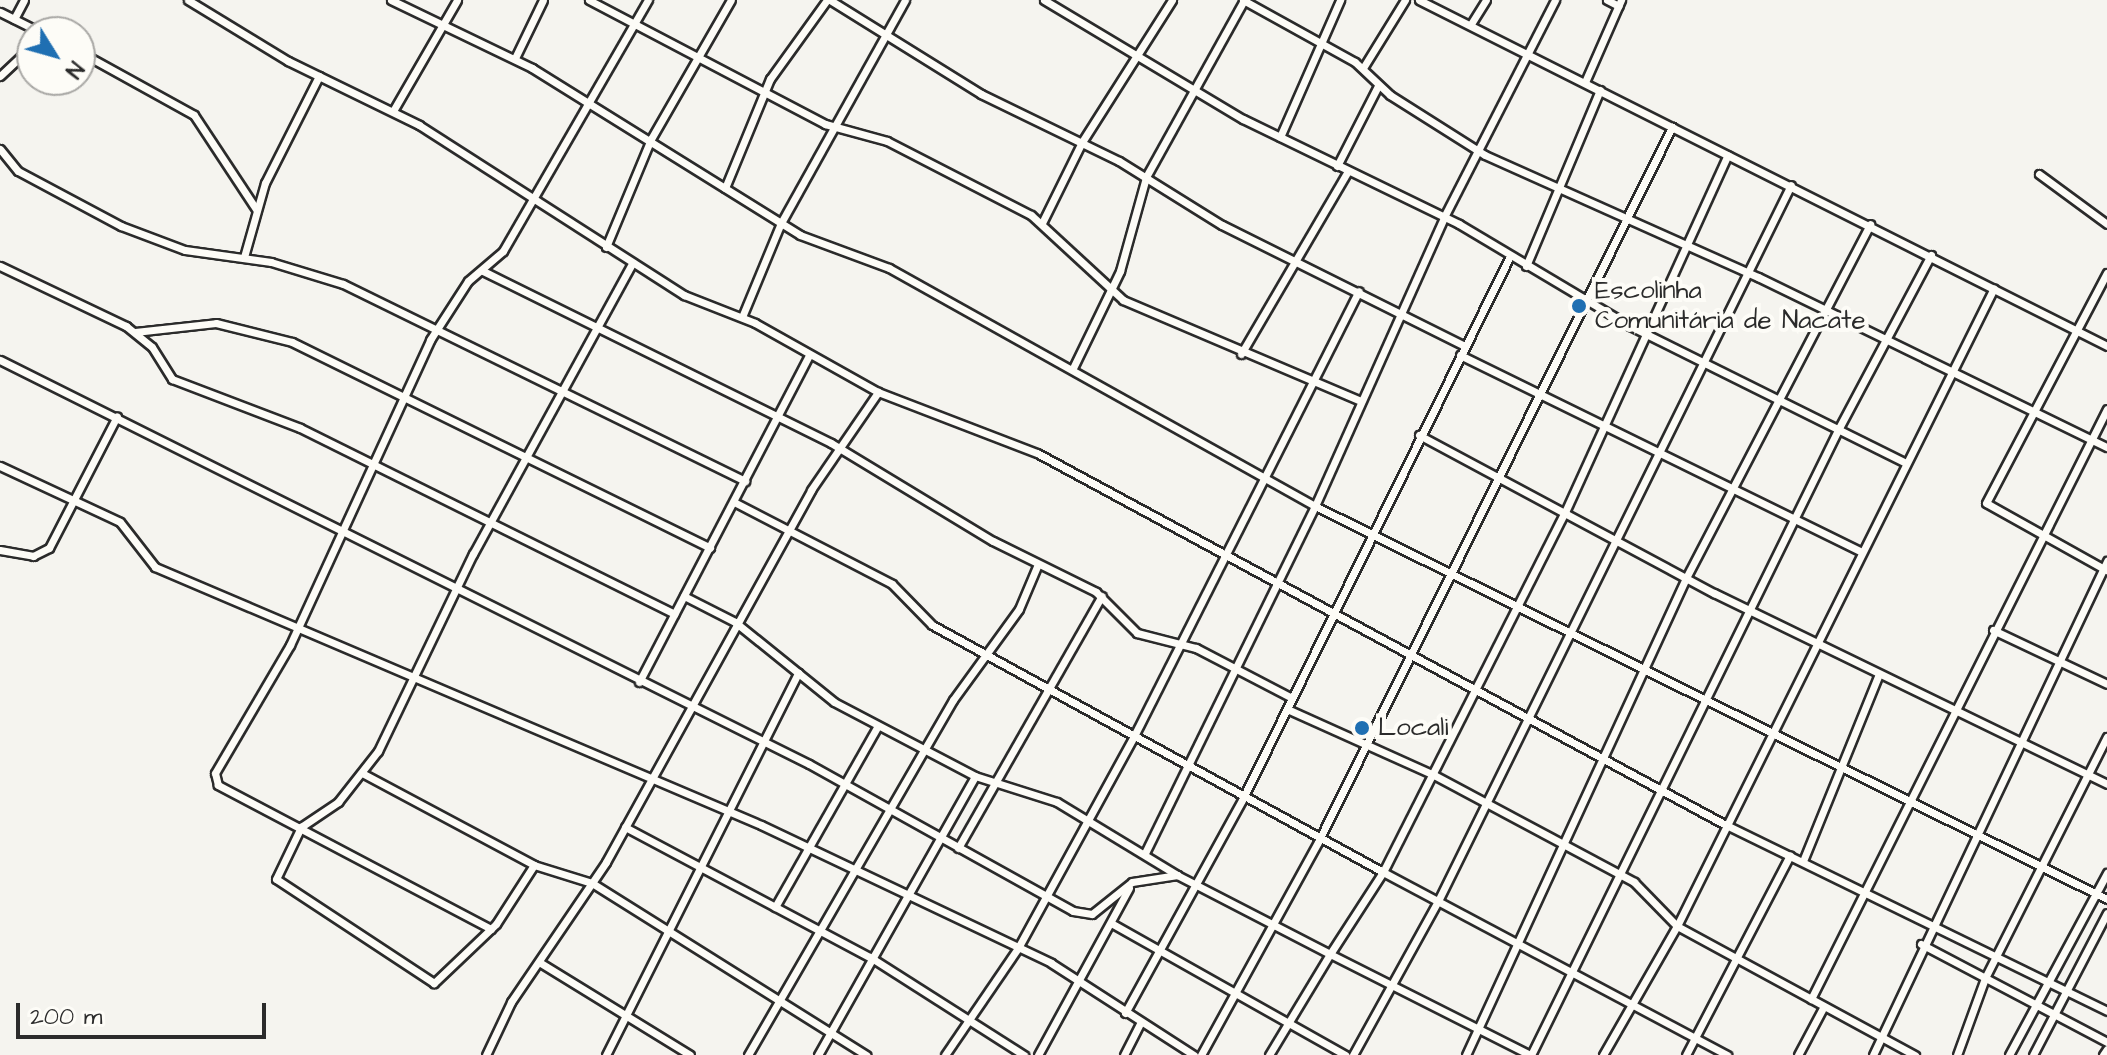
<!DOCTYPE html>
<html>
<head>
<meta charset="utf-8">
<style>
  body { margin:0 }
  #map { position:relative; width:2107px; height:1055px; overflow:hidden; background:#f5f4ef; font-family:"Architects Daughter",sans-serif }
  div>[style] { position:absolute }
  [style*='--x'] { left:calc(var(--x)*1px); top:calc(var(--y)*1px); width:calc(var(--w)*1px); rotate:calc(var(--a)*1deg) }
  .roads { filter:drop-shadow(2px 0 #2b2b2b) drop-shadow(-2px 0 #2b2b2b) drop-shadow(0 2px #2b2b2b) drop-shadow(0 -2px #2b2b2b) }
  .street>* { height:7px; margin:-3.5px; padding:0 3.5px; transform-origin:3.5px; border-radius:3.5px; background:#fdfcf7 }
  .dots>* { width:22px; height:22px; translate:-50% -50%; box-sizing:border-box; border:4px solid #fdfcf7; border-radius:50% }
  span { translate:-50% -50%; white-space:nowrap; text-align:center; line-height:1.15; -webkit-text-stroke:8px #fdfcf7; paint-order:stroke }
  .poi-label { font-size:26px; color:#2b2b2b }
  .left { translate:0 -50%; text-align:left }
  .north { position:absolute; left:16px; top:16px; width:80px; height:80px; box-sizing:border-box; background:#fdfcf7; border:2px solid #a9a8a5; border-radius:50%; rotate:127deg; font-size:22px; font-weight:700; line-height:32px; text-align:center; color:#2b2b2b }
  .north::after { content:''; display:block; margin:auto; width:28px; height:36px; background:#1f6fb2; clip-path:polygon(50% 0,100% 100%,50% 72%,0 100%) }
  .scale { position:absolute; left:16px; top:1003px; width:250px; height:36px; box-sizing:border-box; border:4px solid #2b2b2b; border-top:0; padding-left:10px; font-size:24px; line-height:28px; white-space:nowrap; color:#2b2b2b; -webkit-text-stroke:6px #fdfcf7; paint-order:stroke }
</style>
</head>
<body>
<div id="map">
  <div class="roads">
    <div class="street">
      <div style="--x:188;--y:0;--w:117;--a:31.4"></div>
      <div style="--x:288;--y:61;--w:146;--a:26"></div>
      <div style="--x:419;--y:125;--w:315;--a:32.7"></div>
      <div style="--x:684;--y:295;--w:76;--a:21.5"></div>
      <div style="--x:755;--y:323;--w:141;--a:29.3"></div>
      <div style="--x:878;--y:392;--w:170;--a:21"></div>
      <div style="--x:1037;--y:453;--w:783;--a:28.37"></div>
      <div style="--x:1726;--y:825;--w:424;--a:26"></div>
      <div style="--x:391;--y:0;--w:157;--a:25.7"></div>
      <div style="--x:532;--y:68;--w:316;--a:31.9"></div>
      <div style="--x:800;--y:235;--w:95;--a:20.3"></div>
      <div style="--x:889;--y:268;--w:488;--a:29.2"></div>
      <div style="--x:1315;--y:506;--w:884;--a:26.39"></div>
      <div style="--x:589;--y:0;--w:267;--a:27.7"></div>
      <div style="--x:825;--y:124;--w:64;--a:15.3"></div>
      <div style="--x:887;--y:141;--w:162;--a:27.2"></div>
      <div style="--x:1031;--y:215;--w:125;--a:42.7"></div>
      <div style="--x:1123;--y:300;--w:259;--a:23"></div>
      <div style="--x:830;--y:0;--w:178;--a:31.9"></div>
      <div style="--x:981;--y:94;--w:153;--a:25.9"></div>
      <div style="--x:1119;--y:161;--w:121;--a:31.9"></div>
      <div style="--x:1222;--y:225;--w:271;--a:26.5"></div>
      <div style="--x:1044;--y:0;--w:232;--a:30.9"></div>
      <div style="--x:1243;--y:119;--w:240;--a:25.9"></div>
      <div style="--x:1459;--y:224;--w:199;--a:30.8"></div>
      <div style="--x:1630;--y:326;--w:306;--a:26.4"></div>
      <div style="--x:1243;--y:0;--w:128;--a:29"></div>
      <div style="--x:1355;--y:62;--w:48;--a:43.3"></div>
      <div style="--x:1390;--y:95;--w:112;--a:32.3"></div>
      <div style="--x:1485;--y:155;--w:299;--a:24.1"></div>
      <div style="--x:1758;--y:277;--w:388;--a:26"></div>
      <div style="--x:1419;--y:0;--w:770;--a:26.7"></div>
      <div style="--x:1607;--y:0;--w:13;--a:27"></div>
      <div style="--x:0;--y:12;--w:45;--a:26.6"></div>
      <div style="--x:14;--y:19;--w:21;--a:-62"></div>
      <div style="--x:1471;--y:24;--w:28;--a:-58"></div>
      <div style="--x:80;--y:52;--w:130;--a:28.9"></div>
      <div style="--x:194;--y:115;--w:113;--a:56.6"></div>
      <div style="--x:515;--y:58;--w:64;--a:-64.2"></div>
      <div style="--x:1363;--y:68;--w:80;--a:-58.3"></div>
      <div style="--x:0;--y:76;--w:44;--a:-43.2"></div>
      <div style="--x:1585;--y:82;--w:90;--a:-66.3"></div>
      <div style="--x:393;--y:111;--w:128;--a:-60"></div>
      <div style="--x:1280;--y:137;--w:150;--a:-66.3"></div>
      <div style="--x:0;--y:149;--w:28;--a:51"></div>
      <div style="--x:18;--y:171;--w:117;--a:28.1"></div>
      <div style="--x:121;--y:226;--w:68;--a:20.6"></div>
      <div style="--x:185;--y:250;--w:87;--a:7.9"></div>
      <div style="--x:271;--y:262;--w:75;--a:17"></div>
      <div style="--x:343;--y:284;--w:448;--a:26.1"></div>
      <div style="--x:1337;--y:166;--w:90;--a:-62.9"></div>
      <div style="--x:2039;--y:174;--w:84;--a:36.3"></div>
      <div style="--x:725;--y:188;--w:118;--a:-67.6"></div>
      <div style="--x:770;--y:79;--w:97;--a:-54.2"></div>
      <div style="--x:1042;--y:223;--w:90;--a:-63.7"></div>
      <div style="--x:1082;--y:142;--w:168;--a:-57.6"></div>
      <div style="--x:606;--y:247;--w:117;--a:-67.4"></div>
      <div style="--x:651;--y:139;--w:160;--a:-60.1"></div>
      <div style="--x:244;--y:257;--w:77;--a:-74.2"></div>
      <div style="--x:265;--y:183;--w:120;--a:-63.2"></div>
      <div style="--x:0;--y:266;--w:140;--a:25.5"></div>
      <div style="--x:126;--y:326;--w:33;--a:39"></div>
      <div style="--x:152;--y:347;--w:38;--a:58"></div>
      <div style="--x:172;--y:379;--w:137;--a:20.9"></div>
      <div style="--x:300;--y:428;--w:418;--a:26.4"></div>
      <div style="--x:1526;--y:266;--w:191;--a:-67.2"></div>
      <div style="--x:483;--y:271;--w:388;--a:26.3"></div>
      <div style="--x:831;--y:443;--w:189;--a:31.2"></div>
      <div style="--x:993;--y:541;--w:115;--a:26.3"></div>
      <div style="--x:1096;--y:592;--w:58;--a:45"></div>
      <div style="--x:1137;--y:633;--w:61;--a:14.3"></div>
      <div style="--x:1196;--y:648;--w:108;--a:27.5"></div>
      <div style="--x:742;--y:317;--w:102;--a:-67.5"></div>
      <div style="--x:781;--y:223;--w:255;--a:-60.9"></div>
      <div style="--x:135;--y:332;--w:81;--a:-6.3"></div>
      <div style="--x:216;--y:323;--w:78;--a:14"></div>
      <div style="--x:292;--y:342;--w:466;--a:26.2"></div>
      <div style="--x:1241;--y:354;--w:212;--a:-59.7"></div>
      <div style="--x:1460;--y:355;--w:445;--a:26.1"></div>
      <div style="--x:0;--y:360;--w:904;--a:26.54"></div>
      <div style="--x:809;--y:764;--w:302;--a:29.1"></div>
      <div style="--x:1073;--y:911;--w:19;--a:9"></div>
      <div style="--x:1092;--y:914;--w:51;--a:-38.7"></div>
      <div style="--x:1132;--y:882;--w:46;--a:-8.8"></div>
      <div style="--x:1177;--y:875;--w:172;--a:27.3"></div>
      <div style="--x:1330;--y:954;--w:98;--a:-57.1"></div>
      <div style="--x:1383;--y:872;--w:390;--a:28"></div>
      <div style="--x:1073;--y:368;--w:108;--a:-64.1"></div>
      <div style="--x:1120;--y:271;--w:98;--a:-74.5"></div>
      <div style="--x:1146;--y:177;--w:202;--a:-61"></div>
      <div style="--x:1419;--y:435;--w:335;--a:28.2"></div>
      <div style="--x:1714;--y:593;--w:437;--a:25.9"></div>
      <div style="--x:0;--y:466;--w:132;--a:25"></div>
      <div style="--x:120;--y:522;--w:57;--a:52.1"></div>
      <div style="--x:155;--y:567;--w:659;--a:23.06"></div>
      <div style="--x:761;--y:825;--w:321;--a:25.4"></div>
      <div style="--x:1051;--y:963;--w:170;--a:32.8"></div>
      <div style="--x:734;--y:502;--w:178;--a:27.4"></div>
      <div style="--x:892;--y:584;--w:57;--a:45.7"></div>
      <div style="--x:932;--y:625;--w:514;--a:28.71"></div>
      <div style="--x:1383;--y:872;--w:403;--a:-63.2"></div>
      <div style="--x:1565;--y:512;--w:392;--a:-65.5"></div>
      <div style="--x:0;--y:550;--w:34;--a:10"></div>
      <div style="--x:33;--y:556;--w:18;--a:-27"></div>
      <div style="--x:49;--y:548;--w:148;--a:-62.7"></div>
      <div style="--x:2106;--y:570;--w:137;--a:-150.8"></div>
      <div style="--x:1986;--y:503;--w:260;--a:-62.3"></div>
      <div style="--x:684;--y:596;--w:57;--a:27"></div>
      <div style="--x:735;--y:622;--w:127;--a:38.9"></div>
      <div style="--x:834;--y:702;--w:159;--a:27.7"></div>
      <div style="--x:975;--y:776;--w:86;--a:17.6"></div>
      <div style="--x:1057;--y:802;--w:140;--a:31.3"></div>
      <div style="--x:1993;--y:630;--w:126;--a:25.3"></div>
      <div style="--x:639;--y:682;--w:368;--a:-62.5"></div>
      <div style="--x:1287;--y:709;--w:161;--a:24.2"></div>
      <div style="--x:1434;--y:775;--w:227;--a:28.1"></div>
      <div style="--x:1634;--y:882;--w:62;--a:45.7"></div>
      <div style="--x:1677;--y:926;--w:271;--a:28.5"></div>
      <div style="--x:362;--y:773;--w:195;--a:28.1"></div>
      <div style="--x:534;--y:865;--w:61;--a:17.2"></div>
      <div style="--x:592;--y:883;--w:324;--a:32.1"></div>
      <div style="--x:625;--y:827;--w:277;--a:28"></div>
      <div style="--x:870;--y:957;--w:183;--a:32.5"></div>
      <div style="--x:958;--y:848;--w:290;--a:-60.3"></div>
      <div style="--x:1145;--y:853;--w:386;--a:-63.9"></div>
      <div style="--x:1315;--y:506;--w:316;--a:-65.9"></div>
      <div style="--x:1444;--y:217;--w:244;--a:-62.9"></div>
      <div style="--x:1803;--y:861;--w:202;--a:-67.9"></div>
      <div style="--x:534;--y:865;--w:70;--a:122.8"></div>
      <div style="--x:496;--y:924;--w:86;--a:136.4"></div>
      <div style="--x:434;--y:983;--w:189;--a:-146.6"></div>
      <div style="--x:276;--y:879;--w:58;--a:-64.3"></div>
      <div style="--x:301;--y:827;--w:45;--a:-34"></div>
      <div style="--x:338;--y:802;--w:65;--a:-51.9"></div>
      <div style="--x:378;--y:751;--w:219;--a:-64.3"></div>
      <div style="--x:473;--y:554;--w:332;--a:-61.3"></div>
      <div style="--x:775;--y:907;--w:208;--a:-60.4"></div>
      <div style="--x:1111;--y:923;--w:269;--a:29.4"></div>
      <div style="--x:491;--y:929;--w:309;--a:-152.2"></div>
      <div style="--x:218;--y:785;--w:12;--a:-104"></div>
      <div style="--x:215;--y:773;--w:148;--a:-59.6"></div>
      <div style="--x:290;--y:645;--w:336;--a:-65.3"></div>
      <div style="--x:430;--y:340;--w:70;--a:-57.2"></div>
      <div style="--x:468;--y:281;--w:46;--a:-40.6"></div>
      <div style="--x:503;--y:251;--w:290;--a:-60"></div>
      <div style="--x:1921;--y:944;--w:210;--a:27.8"></div>
      <div style="--x:539;--y:962;--w:177;--a:31.6"></div>
      <div style="--x:1811;--y:999;--w:660;--a:-63.36"></div>
      <div style="--x:1125;--y:1013;--w:243;--a:-61.2"></div>
      <div style="--x:1242;--y:800;--w:606;--a:-63.77"></div>
      <div style="--x:486;--y:1055;--w:59;--a:-64.7"></div>
      <div style="--x:511;--y:1002;--w:169;--a:-55.8"></div>
      <div style="--x:606;--y:862;--w:425;--a:-61.1"></div>
      <div style="--x:811;--y:490;--w:119;--a:-55.6"></div>
      <div style="--x:606;--y:1055;--w:428;--a:-63.3"></div>
      <div style="--x:748;--y:1055;--w:410;--a:-60"></div>
      <div style="--x:953;--y:700;--w:112;--a:-54"></div>
      <div style="--x:1019;--y:609;--w:49;--a:-67.1"></div>
      <div style="--x:818;--y:1055;--w:320;--a:-60.6"></div>
      <div style="--x:945;--y:1055;--w:130;--a:-55.7"></div>
      <div style="--x:1018;--y:948;--w:244;--a:-61.3"></div>
      <div style="--x:1135;--y:734;--w:496;--a:-63.2"></div>
      <div style="--x:1038;--y:1055;--w:190;--a:-61.4"></div>
      <div style="--x:1124;--y:1055;--w:37;--a:-63"></div>
      <div style="--x:1201;--y:1055;--w:243;--a:-61.2"></div>
      <div style="--x:1318;--y:842;--w:798;--a:-63.66"></div>
      <div style="--x:1269;--y:1055;--w:118;--a:-58.9"></div>
      <div style="--x:1330;--y:954;--w:224;--a:26.8"></div>
      <div style="--x:1353;--y:1055;--w:176;--a:-61.1"></div>
      <div style="--x:1438;--y:901;--w:798;--a:-63.76"></div>
      <div style="--x:1466;--y:1055;--w:525;--a:-65.24"></div>
      <div style="--x:1686;--y:578;--w:399;--a:-62.5"></div>
      <div style="--x:1531;--y:1055;--w:699;--a:-63.84"></div>
      <div style="--x:1839;--y:428;--w:196;--a:-62"></div>
      <div style="--x:1603;--y:1055;--w:149;--a:-60.2"></div>
      <div style="--x:1677;--y:926;--w:712;--a:-63.58"></div>
      <div style="--x:1686;--y:1055;--w:225;--a:-62.5"></div>
      <div style="--x:1798;--y:1055;--w:55;--a:-62"></div>
      <div style="--x:1873;--y:1055;--w:547;--a:-64.65"></div>
      <div style="--x:1957;--y:1055;--w:82;--a:-70"></div>
      <div style="--x:1985;--y:978;--w:270;--a:-63.2"></div>
      <div style="--x:2009;--y:1055;--w:207;--a:-61.7"></div>
      <div style="--x:2033;--y:1055;--w:160;--a:-62.5"></div>
      <div style="--x:2103;--y:1055;--w:7;--a:-56"></div>
    </div>
  </div>
  <div class="dots">
    <div style="left:1579px;top:306px;background:#1f6fb2"></div>
    <div style="left:1362px;top:728px;background:#1f6fb2"></div>
  </div>
  <div class="poi-label">
    <span class="left" style="left:1595px;top:306px">Escolinha<br>Comunitária de Nacate</span>
    <span class="left" style="left:1378px;top:728px">Locali</span>
  </div>
  <div class="north">N</div>
  <div class="scale">200 m</div>
</div>
</body>
</html>
